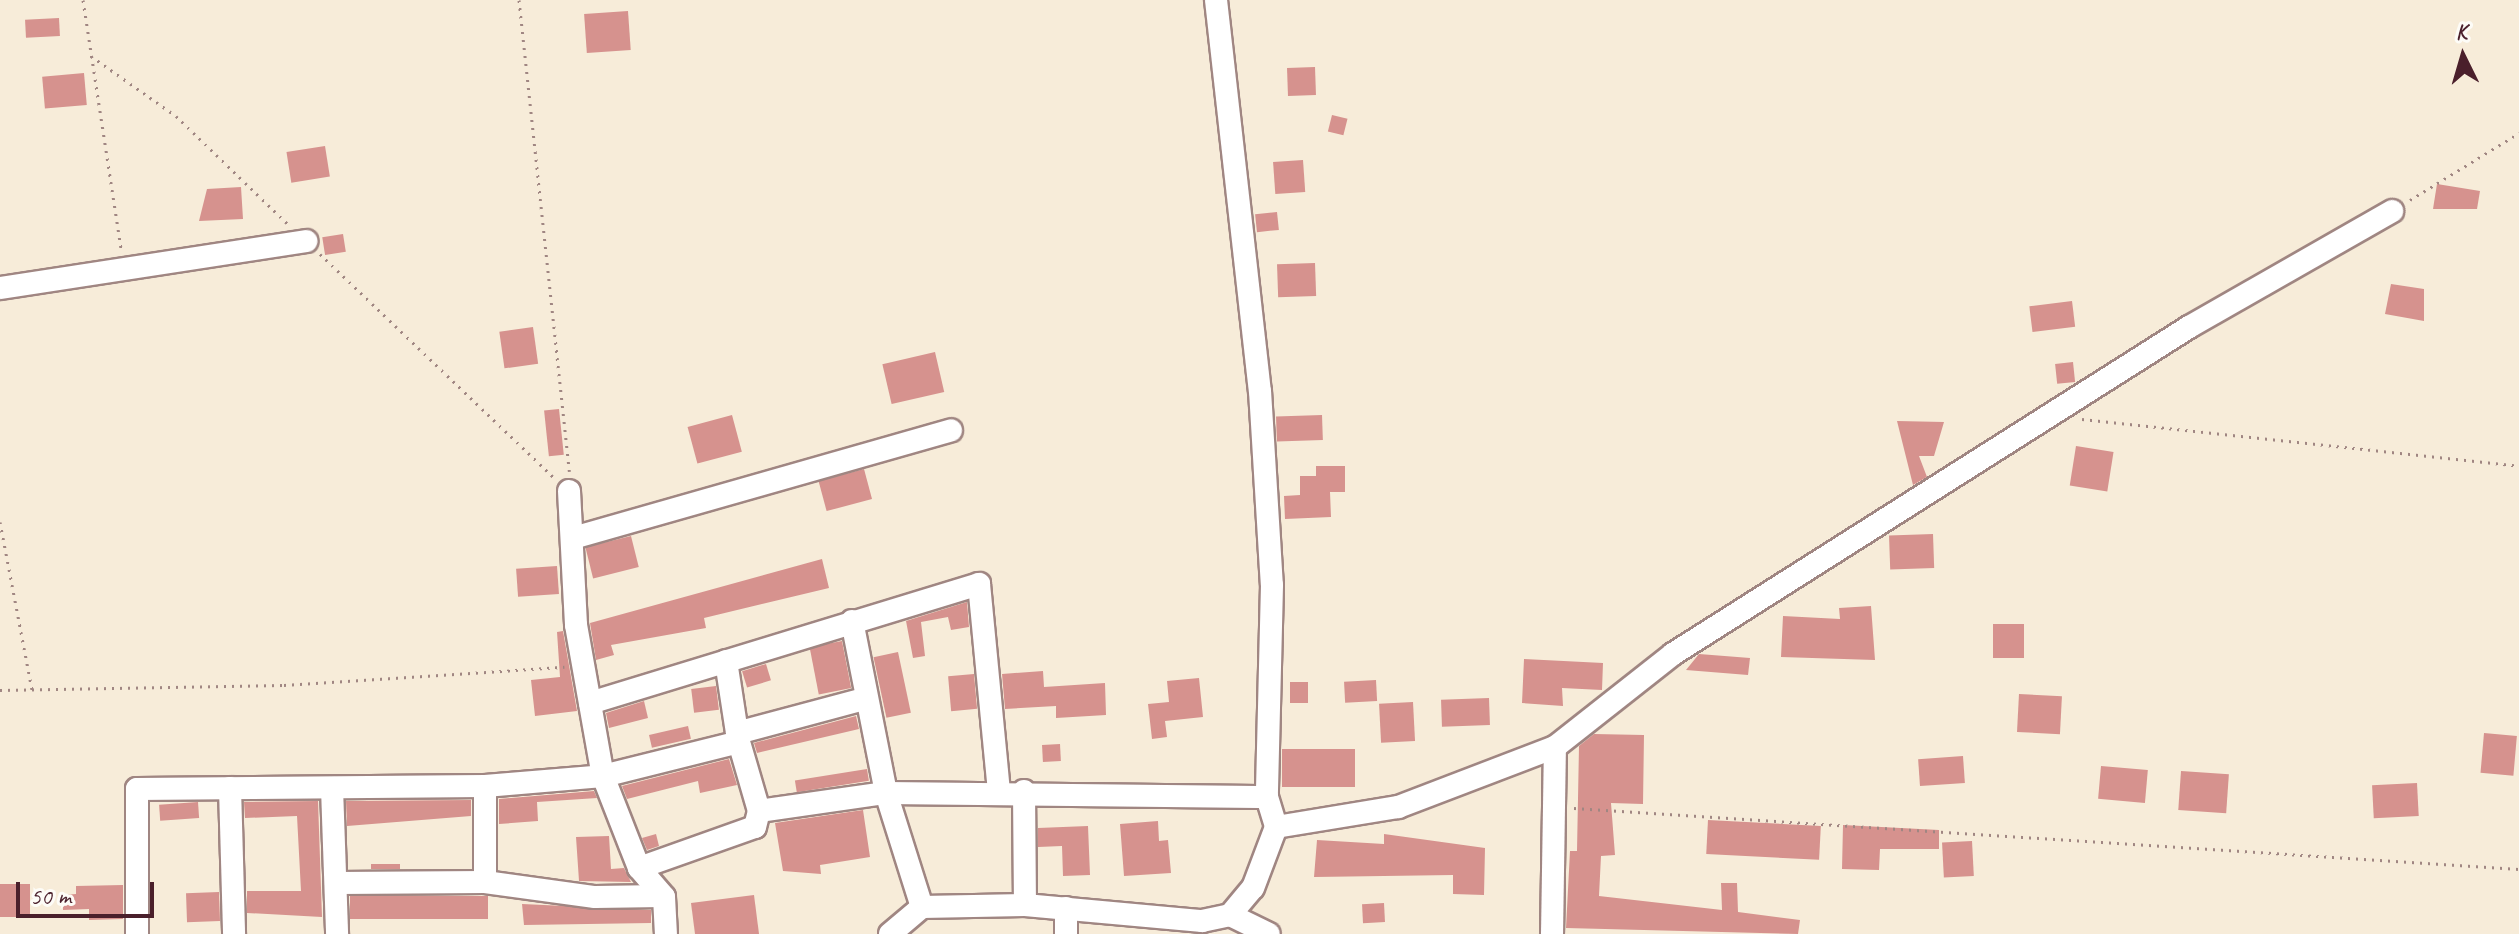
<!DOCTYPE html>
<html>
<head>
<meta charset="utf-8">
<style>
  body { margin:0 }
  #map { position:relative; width:2519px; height:934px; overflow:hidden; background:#f7ecd9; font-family:Caveat,sans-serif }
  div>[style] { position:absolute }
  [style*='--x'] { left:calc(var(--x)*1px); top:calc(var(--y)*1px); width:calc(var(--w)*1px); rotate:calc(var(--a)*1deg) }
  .building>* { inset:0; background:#d6928e; transform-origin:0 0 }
  .path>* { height:3px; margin-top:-1.5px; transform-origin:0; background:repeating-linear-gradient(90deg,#a08682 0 2px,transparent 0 8px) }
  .roads { filter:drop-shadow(2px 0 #a08682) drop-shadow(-2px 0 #a08682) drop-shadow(0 2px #a08682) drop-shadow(0 -2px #a08682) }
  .minor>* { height:22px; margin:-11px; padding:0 11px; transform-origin:11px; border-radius:11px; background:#fff }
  span { translate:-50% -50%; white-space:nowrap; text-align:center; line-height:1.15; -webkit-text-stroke:6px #fdfcf7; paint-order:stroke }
  .north { position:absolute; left:2423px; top:16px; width:80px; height:80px; -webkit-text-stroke:6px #fdfcf7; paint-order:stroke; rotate:355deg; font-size:22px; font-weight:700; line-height:32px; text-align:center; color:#4a1f2b }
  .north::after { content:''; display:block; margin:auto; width:28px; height:36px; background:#4a1f2b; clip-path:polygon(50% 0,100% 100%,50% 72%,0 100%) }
  .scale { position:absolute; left:16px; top:882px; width:138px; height:36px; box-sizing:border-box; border:4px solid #4a1f2b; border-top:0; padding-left:10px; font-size:24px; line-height:28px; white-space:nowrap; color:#4a1f2b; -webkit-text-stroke:6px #fdfcf7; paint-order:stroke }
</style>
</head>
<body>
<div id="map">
  <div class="building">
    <div style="left:628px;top:11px;width:39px;height:44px;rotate:86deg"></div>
    <div style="left:59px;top:18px;width:18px;height:34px;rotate:87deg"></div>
    <div style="left:1315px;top:67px;width:28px;height:28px;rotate:88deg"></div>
    <div style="left:84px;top:73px;width:32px;height:42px;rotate:85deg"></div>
    <div style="left:1332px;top:115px;width:16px;height:17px;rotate:14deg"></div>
    <div style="left:325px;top:146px;width:31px;height:39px;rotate:81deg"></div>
    <div style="left:1303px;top:160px;width:32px;height:30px;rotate:86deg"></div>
    <div style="clip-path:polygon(2437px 184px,2480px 191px,2477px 209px,2433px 209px)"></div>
    <div style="clip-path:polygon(241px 187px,243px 219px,199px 221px,207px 189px)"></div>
    <div style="left:1277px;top:212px;width:18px;height:22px;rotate:84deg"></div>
    <div style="left:343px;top:234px;width:18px;height:21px;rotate:81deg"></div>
    <div style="left:1315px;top:263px;width:33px;height:38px;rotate:88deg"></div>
    <div style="clip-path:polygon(2391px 284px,2424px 289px,2424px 321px,2385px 314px)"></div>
    <div style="left:2072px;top:301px;width:26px;height:43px;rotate:83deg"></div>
    <div style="left:533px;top:327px;width:37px;height:34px;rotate:82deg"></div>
    <div style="left:935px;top:352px;width:41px;height:54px;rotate:77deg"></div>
    <div style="left:2073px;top:362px;width:20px;height:18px;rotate:84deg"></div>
    <div style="left:559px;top:409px;width:46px;height:15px;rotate:84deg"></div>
    <div style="left:732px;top:415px;width:38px;height:46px;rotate:75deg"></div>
    <div style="left:1322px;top:415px;width:25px;height:46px;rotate:88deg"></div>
    <div style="clip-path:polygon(1897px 421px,1944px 422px,1934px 456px,1919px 456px,1927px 477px,1913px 485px)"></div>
    <div style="left:2076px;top:446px;width:38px;height:40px;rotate:9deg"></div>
    <div style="clip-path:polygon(1316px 466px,1345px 466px,1345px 492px,1330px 492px,1331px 517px,1285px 519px,1284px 496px,1300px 495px,1300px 476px,1316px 476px)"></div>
    <div style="left:864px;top:469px;width:31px;height:47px;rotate:75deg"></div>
    <div style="left:1933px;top:534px;width:34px;height:44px;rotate:88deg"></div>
    <div style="left:631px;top:536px;width:32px;height:47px;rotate:76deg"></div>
    <div style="clip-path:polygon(822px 559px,829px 588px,704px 618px,706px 628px,611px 645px,614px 655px,596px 660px,590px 623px)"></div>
    <div style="left:557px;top:566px;width:28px;height:41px;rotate:86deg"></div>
    <div style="clip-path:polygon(967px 602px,969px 627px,951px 630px,948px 617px,921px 622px,925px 656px,913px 658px,906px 621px)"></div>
    <div style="clip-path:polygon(1871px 606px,1875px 660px,1781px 657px,1783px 616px,1840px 619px,1839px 608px)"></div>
    <div style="left:1993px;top:624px;width:31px;height:34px"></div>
    <div style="clip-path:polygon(563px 631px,577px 711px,535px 716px,531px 680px,560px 677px,557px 632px)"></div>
    <div style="left:842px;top:641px;width:48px;height:33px;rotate:79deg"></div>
    <div style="left:898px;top:652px;width:62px;height:25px;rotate:78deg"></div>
    <div style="clip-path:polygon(1699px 654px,1750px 658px,1748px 675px,1686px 670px)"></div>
    <div style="clip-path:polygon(1524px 659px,1603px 663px,1602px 690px,1562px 688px,1563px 706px,1522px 703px)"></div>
    <div style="left:766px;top:664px;width:17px;height:25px;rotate:73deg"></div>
    <div style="clip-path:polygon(1043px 671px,1044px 687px,1105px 683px,1106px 715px,1056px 718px,1056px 706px,1005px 709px,1002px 674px)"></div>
    <div style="left:974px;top:674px;width:35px;height:26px;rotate:85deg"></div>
    <div style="clip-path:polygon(1199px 678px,1203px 717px,1165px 721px,1167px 737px,1152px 739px,1148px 704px,1169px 702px,1167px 681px)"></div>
    <div style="left:1376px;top:680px;width:21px;height:32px;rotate:87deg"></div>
    <div style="left:1290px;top:682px;width:18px;height:21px"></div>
    <div style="left:716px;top:686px;width:24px;height:25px;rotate:83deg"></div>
    <div style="left:2019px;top:694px;width:43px;height:38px;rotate:3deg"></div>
    <div style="left:1489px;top:698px;width:27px;height:48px;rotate:88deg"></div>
    <div style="clip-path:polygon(644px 701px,648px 718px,609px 728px,606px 713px)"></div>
    <div style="left:1413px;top:702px;width:39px;height:34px;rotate:87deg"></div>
    <div style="clip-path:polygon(856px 716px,859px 729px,757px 753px,754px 743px)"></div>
    <div style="left:688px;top:726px;width:13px;height:40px;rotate:77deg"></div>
    <div style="left:2484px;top:733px;width:33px;height:40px;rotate:5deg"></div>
    <div style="clip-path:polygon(1594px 734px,1644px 735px,1643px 804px,1611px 803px,1615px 855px,1601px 856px,1599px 896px,1722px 910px,1721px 883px,1737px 883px,1738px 912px,1800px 920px,1798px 934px,1566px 928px,1570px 851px,1577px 851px,1579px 746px)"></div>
    <div style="left:1060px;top:744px;width:17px;height:18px;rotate:87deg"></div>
    <div style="left:1355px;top:749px;width:38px;height:73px;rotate:90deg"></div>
    <div style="left:1963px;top:756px;width:27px;height:45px;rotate:86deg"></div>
    <div style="clip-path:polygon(729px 759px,737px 785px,700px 793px,698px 781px,627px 799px,622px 786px)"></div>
    <div style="left:2101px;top:766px;width:47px;height:33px;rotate:5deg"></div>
    <div style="left:867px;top:769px;width:12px;height:73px;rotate:81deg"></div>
    <div style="left:2181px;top:771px;width:48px;height:39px;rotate:4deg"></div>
    <div style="left:2417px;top:783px;width:33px;height:45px;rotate:87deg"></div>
    <div style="clip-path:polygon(594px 791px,597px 798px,537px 802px,538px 821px,499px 824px,499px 799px)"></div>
    <div style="clip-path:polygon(471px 800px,471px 816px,347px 826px,346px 801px)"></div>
    <div style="clip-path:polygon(318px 801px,322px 917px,247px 913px,247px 891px,301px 891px,297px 816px,245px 818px,244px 802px)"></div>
    <div style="left:198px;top:802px;width:16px;height:39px;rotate:86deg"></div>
    <div style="clip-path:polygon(863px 810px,870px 857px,820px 865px,821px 874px,783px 871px,775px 823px)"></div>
    <div style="left:1708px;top:820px;width:113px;height:34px;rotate:3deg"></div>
    <div style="clip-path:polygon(1158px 821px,1159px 841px,1168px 840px,1171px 873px,1124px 876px,1120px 824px)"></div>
    <div style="clip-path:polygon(1843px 825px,1939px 830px,1939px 849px,1880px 849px,1879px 870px,1842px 869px)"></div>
    <div style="clip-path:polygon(1088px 826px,1090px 875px,1063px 876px,1062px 846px,1038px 847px,1038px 828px)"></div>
    <div style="clip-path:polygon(656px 834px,659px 846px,647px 850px,642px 838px)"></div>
    <div style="clip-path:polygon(1384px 834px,1485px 848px,1484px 895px,1453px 894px,1453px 875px,1314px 877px,1317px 840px,1384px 844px)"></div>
    <div style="clip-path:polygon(609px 836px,611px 869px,624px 868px,631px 882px,579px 881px,576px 837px)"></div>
    <div style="left:1972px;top:841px;width:35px;height:30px;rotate:87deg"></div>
    <div style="left:371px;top:864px;width:29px;height:5px"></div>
    <div style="left:30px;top:884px;width:33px;height:30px;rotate:90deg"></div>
    <div style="clip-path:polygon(123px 885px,123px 919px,89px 920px,89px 909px,63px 910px,63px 895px,76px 894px,76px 886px)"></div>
    <div style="left:219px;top:892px;width:29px;height:33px;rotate:88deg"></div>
    <div style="clip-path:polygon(754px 895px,759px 934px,695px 934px,691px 903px)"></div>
    <div style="left:488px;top:896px;width:23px;height:138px;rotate:90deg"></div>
    <div style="left:1384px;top:903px;width:19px;height:22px;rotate:87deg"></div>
    <div style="clip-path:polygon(522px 904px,651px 910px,651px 923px,524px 925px)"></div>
  </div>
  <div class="path">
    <div style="--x:83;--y:0;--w:252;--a:81.3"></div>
    <div style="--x:519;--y:0;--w:474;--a:83.9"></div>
    <div style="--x:91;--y:56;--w:104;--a:35.2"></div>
    <div style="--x:176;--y:116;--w:156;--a:44"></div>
    <div style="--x:2410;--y:200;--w:128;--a:-31.6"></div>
    <div style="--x:320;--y:254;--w:324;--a:43.7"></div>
    <div style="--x:2082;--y:419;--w:440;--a:6.1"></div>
    <div style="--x:0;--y:522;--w:171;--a:79.2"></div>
    <div style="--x:0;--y:690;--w:284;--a:-1"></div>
    <div style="--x:284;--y:685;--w:281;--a:-3.7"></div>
    <div style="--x:1574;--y:808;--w:947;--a:3.69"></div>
  </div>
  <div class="roads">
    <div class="minor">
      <div style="--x:1216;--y:0;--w:393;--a:83.6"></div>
      <div style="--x:1260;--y:391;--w:194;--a:86.5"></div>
      <div style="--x:1272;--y:585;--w:212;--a:91.4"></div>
      <div style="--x:1267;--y:797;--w:31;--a:73"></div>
      <div style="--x:0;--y:288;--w:310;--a:-8.7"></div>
      <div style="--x:569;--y:491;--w:134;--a:87"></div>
      <div style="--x:576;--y:625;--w:153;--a:79.9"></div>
      <div style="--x:603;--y:776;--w:99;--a:68.6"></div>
      <div style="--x:639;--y:868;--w:38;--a:49"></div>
      <div style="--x:664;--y:897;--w:37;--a:87"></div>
      <div style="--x:573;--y:538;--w:393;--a:-15.9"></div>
      <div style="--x:852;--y:621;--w:175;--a:78.8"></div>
      <div style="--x:886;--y:793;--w:120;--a:72.5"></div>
      <div style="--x:726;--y:661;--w:73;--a:81.3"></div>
      <div style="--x:590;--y:703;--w:407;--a:-17"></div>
      <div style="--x:979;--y:584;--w:208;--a:84.5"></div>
      <div style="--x:739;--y:742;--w:72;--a:73.8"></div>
      <div style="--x:230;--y:788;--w:146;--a:88.4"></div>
      <div style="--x:332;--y:788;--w:146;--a:88"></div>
      <div style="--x:1024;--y:791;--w:114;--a:89.5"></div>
      <div style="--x:639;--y:868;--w:123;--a:-19.5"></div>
      <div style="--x:755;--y:827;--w:16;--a:-76"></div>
      <div style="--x:759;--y:811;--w:128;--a:-8.1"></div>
      <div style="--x:886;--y:793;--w:381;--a:0.6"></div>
      <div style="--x:485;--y:882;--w:96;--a:-90"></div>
      <div style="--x:337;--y:883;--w:148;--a:-0.4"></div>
      <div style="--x:485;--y:882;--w:111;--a:7.8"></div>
      <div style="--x:595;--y:897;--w:68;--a:-0.8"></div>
      <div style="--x:1066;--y:908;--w:26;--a:90"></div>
      <div style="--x:1230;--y:915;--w:43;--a:26"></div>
      <div style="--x:137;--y:934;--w:145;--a:-90"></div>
      <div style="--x:137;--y:789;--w:348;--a:-0.5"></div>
      <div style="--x:485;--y:786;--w:118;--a:-4.8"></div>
      <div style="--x:603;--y:776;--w:140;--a:-14"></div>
      <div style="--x:739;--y:742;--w:9;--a:-103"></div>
      <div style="--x:737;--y:733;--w:131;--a:-15"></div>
      <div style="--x:890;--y:934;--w:42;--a:-40.2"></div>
      <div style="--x:922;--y:907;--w:103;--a:-1.1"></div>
      <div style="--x:1025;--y:905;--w:178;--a:5.2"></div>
      <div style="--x:1202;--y:921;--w:29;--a:-12"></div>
      <div style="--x:1230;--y:915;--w:35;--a:-50"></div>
      <div style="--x:1253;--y:888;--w:65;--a:-69.3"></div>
      <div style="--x:1276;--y:827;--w:124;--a:-9.3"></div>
      <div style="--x:1398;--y:807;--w:168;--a:-20.9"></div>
      <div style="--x:1555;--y:747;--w:150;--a:-38.2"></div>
      <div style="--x:1673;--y:654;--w:611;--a:-32.36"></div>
      <div style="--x:2189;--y:327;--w:234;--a:-29.7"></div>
      <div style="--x:1552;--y:934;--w:187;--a:-89.1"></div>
    </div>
  </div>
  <div class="north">K</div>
  <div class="scale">50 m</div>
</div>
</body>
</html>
